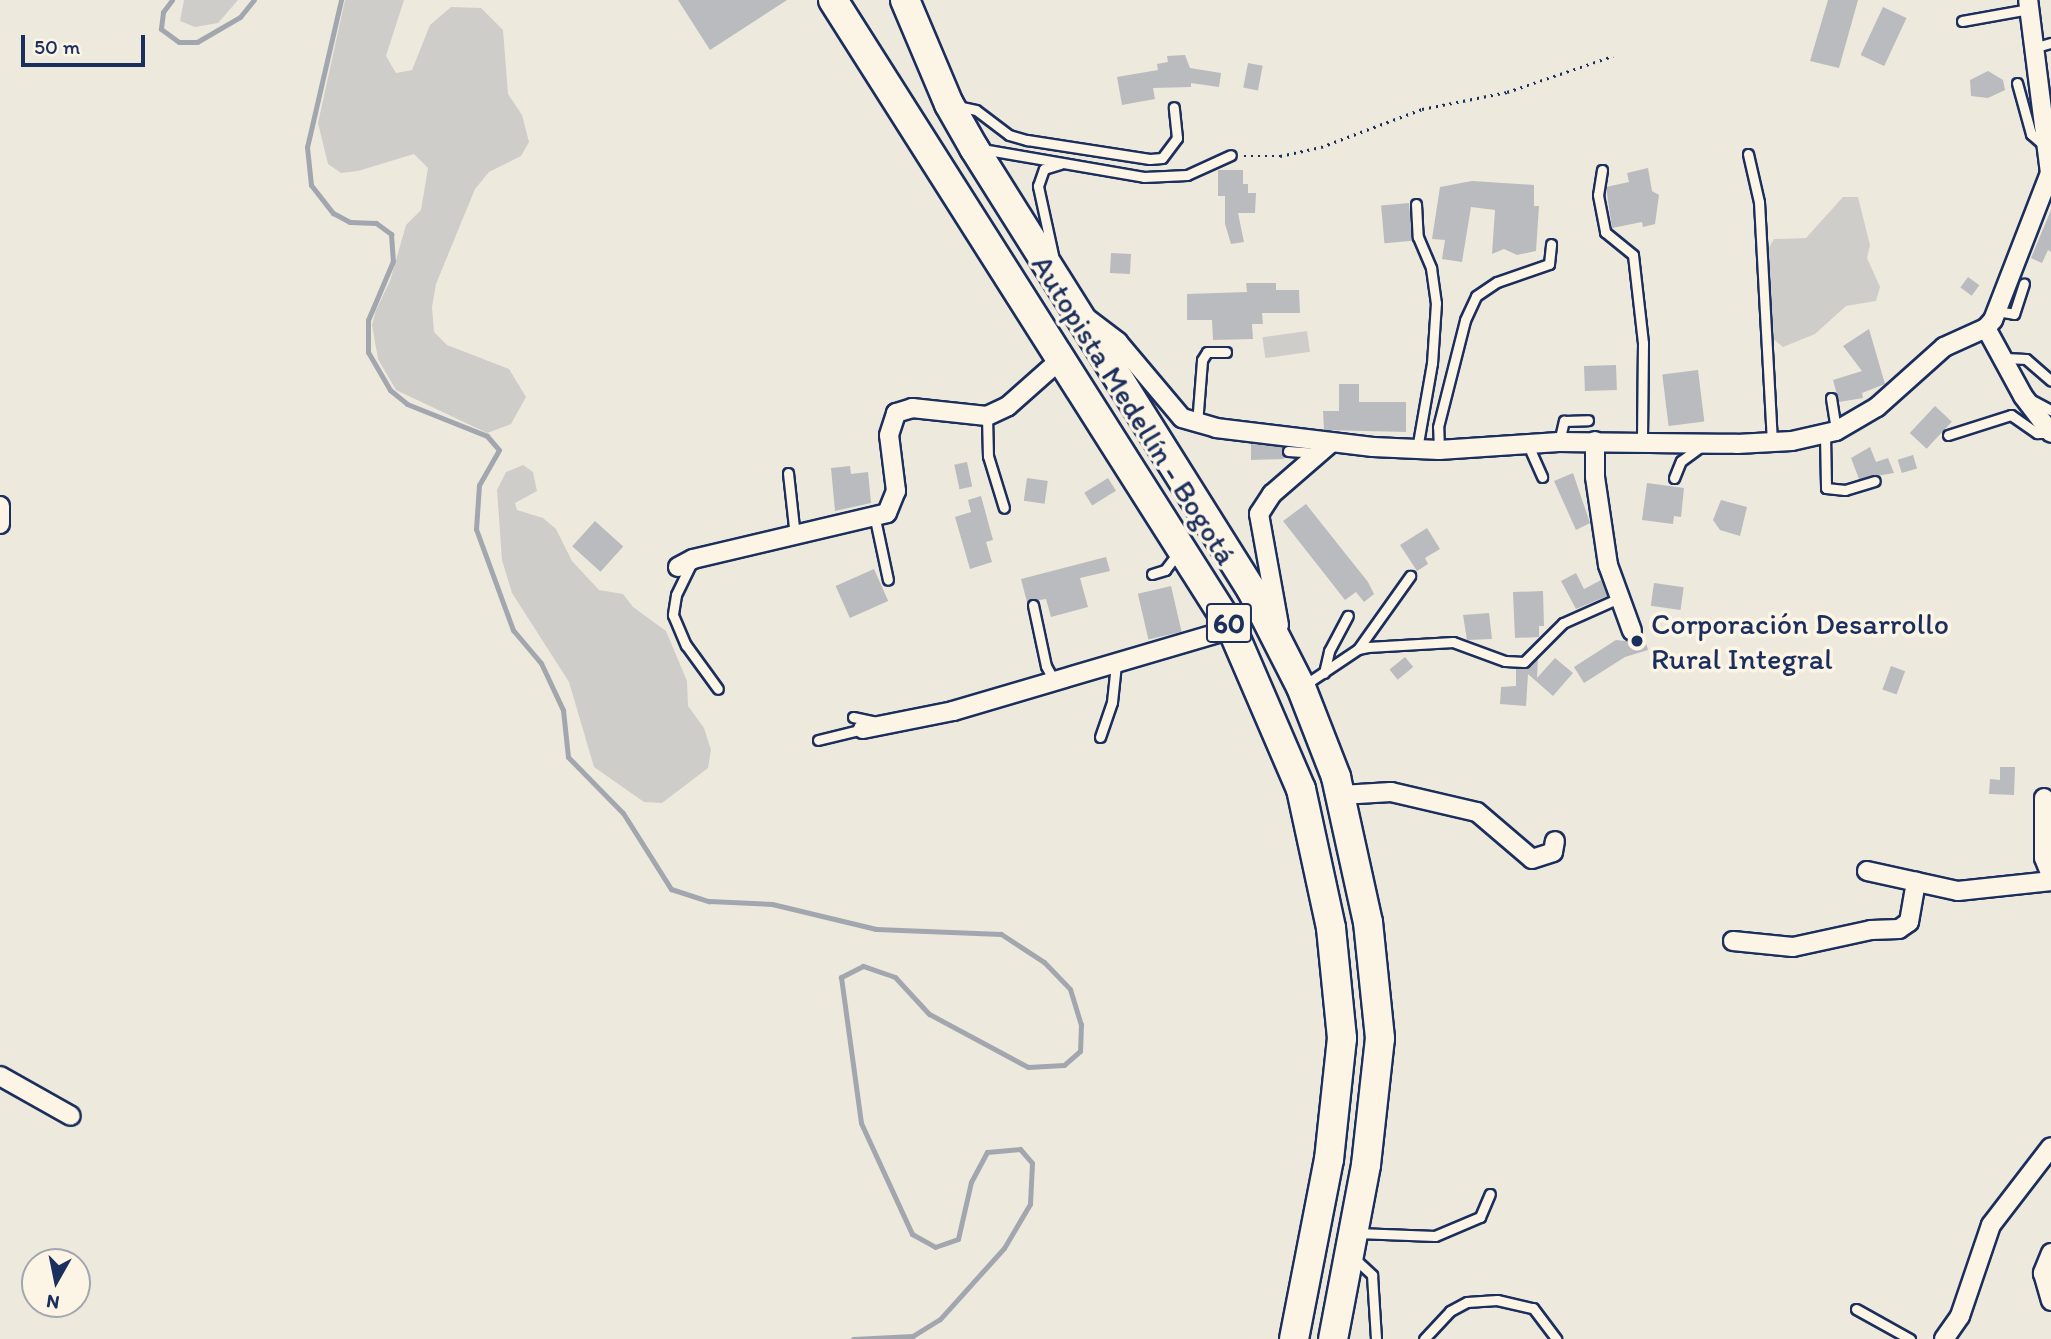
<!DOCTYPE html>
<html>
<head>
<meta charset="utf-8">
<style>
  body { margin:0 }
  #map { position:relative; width:2051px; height:1339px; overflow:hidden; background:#eee9dd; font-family:Itim,sans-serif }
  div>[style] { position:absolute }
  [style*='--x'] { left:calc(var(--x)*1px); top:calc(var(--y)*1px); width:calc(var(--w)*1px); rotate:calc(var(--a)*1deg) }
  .green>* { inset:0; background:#cfcdca; transform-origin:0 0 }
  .stream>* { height:5px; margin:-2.5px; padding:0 2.5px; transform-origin:2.5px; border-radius:2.5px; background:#a2a7af }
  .building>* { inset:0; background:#babbbe; transform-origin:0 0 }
  .path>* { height:2.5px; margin-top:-1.25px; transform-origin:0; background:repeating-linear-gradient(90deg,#1b2f5e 0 2px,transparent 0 7px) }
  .roads { filter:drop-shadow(2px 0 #1b2f5e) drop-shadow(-2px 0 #1b2f5e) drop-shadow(0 2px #1b2f5e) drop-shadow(0 -2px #1b2f5e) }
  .service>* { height:9px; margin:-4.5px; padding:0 4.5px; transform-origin:4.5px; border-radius:4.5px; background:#fcf5e5 }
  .minor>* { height:18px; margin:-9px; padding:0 9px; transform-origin:9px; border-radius:9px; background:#fcf5e5 }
  .trunk>* { height:28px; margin:-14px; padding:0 14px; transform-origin:14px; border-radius:14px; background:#fcf5e5 }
  .dots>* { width:19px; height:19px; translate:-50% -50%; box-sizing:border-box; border:4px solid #fcf5e5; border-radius:50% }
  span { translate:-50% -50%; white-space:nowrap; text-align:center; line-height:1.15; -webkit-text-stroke:7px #fcf5e5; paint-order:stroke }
  .shield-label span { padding:2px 5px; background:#fcf5e5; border:2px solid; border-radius:5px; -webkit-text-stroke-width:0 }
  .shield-label { font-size:28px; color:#1b2f5e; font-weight:700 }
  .street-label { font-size:30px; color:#1b2f5e }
  .poi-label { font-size:30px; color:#1b2f5e }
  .left { translate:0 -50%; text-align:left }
  .north { position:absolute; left:21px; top:1248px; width:70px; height:70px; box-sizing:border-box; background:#fcf5e5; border:2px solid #a2a6af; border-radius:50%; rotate:189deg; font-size:19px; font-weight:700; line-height:28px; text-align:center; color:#1b2f5e }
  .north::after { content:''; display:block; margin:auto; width:24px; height:32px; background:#1b2f5e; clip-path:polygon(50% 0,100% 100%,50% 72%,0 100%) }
  .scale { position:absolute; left:21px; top:35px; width:124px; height:32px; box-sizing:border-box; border:4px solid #1b2f5e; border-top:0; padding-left:9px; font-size:21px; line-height:24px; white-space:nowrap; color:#1b2f5e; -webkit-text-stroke:5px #fcf5e5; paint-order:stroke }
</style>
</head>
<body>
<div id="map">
  <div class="green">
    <div style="clip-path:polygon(184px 0,238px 0,218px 23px,195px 27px,180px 21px)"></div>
    <div style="clip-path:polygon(345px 0,404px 0,386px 56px,396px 73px,412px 70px,430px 25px,451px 7px,481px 8px,503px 30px,508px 94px,522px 115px,529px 142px,521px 156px,489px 172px,475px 189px,436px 284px,432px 307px,434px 332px,447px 345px,509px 369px,526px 397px,511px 424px,487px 433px,396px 390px,378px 359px,372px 325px,376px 310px,390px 281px,406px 225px,421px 210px,428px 168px,414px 154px,358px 171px,341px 173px,328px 164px,318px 123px)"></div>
    <div style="clip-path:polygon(1843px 197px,1858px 197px,1870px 245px,1867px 258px,1880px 287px,1876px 301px,1846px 306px,1815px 334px,1783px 347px,1772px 338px,1768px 249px,1774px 239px,1806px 238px)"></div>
    <div style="left:1307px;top:331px;width:21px;height:45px;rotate:82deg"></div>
    <div style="clip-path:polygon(523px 465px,533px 472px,537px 491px,515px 503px,517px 510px,543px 518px,556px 529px,572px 561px,599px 590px,623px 594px,633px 607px,666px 631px,687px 681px,688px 706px,704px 728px,711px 750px,708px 768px,662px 803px,644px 802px,594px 767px,569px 682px,512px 593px,502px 560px,497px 490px,506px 472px)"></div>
  </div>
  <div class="stream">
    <div style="--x:172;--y:0;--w:15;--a:127"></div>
    <div style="--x:163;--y:12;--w:17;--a:97"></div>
    <div style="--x:161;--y:29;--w:22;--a:36"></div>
    <div style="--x:179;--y:42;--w:18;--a:0"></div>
    <div style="--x:197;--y:42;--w:50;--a:-30.2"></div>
    <div style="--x:240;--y:17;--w:22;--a:-51"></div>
    <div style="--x:341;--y:0;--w:151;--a:103"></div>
    <div style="--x:307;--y:147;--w:38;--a:84"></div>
    <div style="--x:311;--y:185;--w:36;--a:52"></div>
    <div style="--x:333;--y:213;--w:19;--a:28"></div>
    <div style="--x:350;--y:222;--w:26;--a:2"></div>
    <div style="--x:376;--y:223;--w:19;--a:36"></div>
    <div style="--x:391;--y:234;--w:27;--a:86"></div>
    <div style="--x:393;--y:261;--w:64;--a:113"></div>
    <div style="--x:368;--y:320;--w:32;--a:90"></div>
    <div style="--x:368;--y:352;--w:44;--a:59.9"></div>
    <div style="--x:390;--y:390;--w:22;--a:39"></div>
    <div style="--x:407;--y:404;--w:86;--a:21.8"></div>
    <div style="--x:487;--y:436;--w:18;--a:49"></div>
    <div style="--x:499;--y:450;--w:40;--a:119.7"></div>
    <div style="--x:479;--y:485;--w:44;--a:93.9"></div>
    <div style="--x:476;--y:529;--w:108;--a:69.9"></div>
    <div style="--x:513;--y:630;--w:43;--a:49.7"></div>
    <div style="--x:541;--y:663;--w:52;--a:64.9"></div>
    <div style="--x:563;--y:710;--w:47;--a:83.9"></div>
    <div style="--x:568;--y:757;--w:78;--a:45.5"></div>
    <div style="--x:623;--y:813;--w:90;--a:57.7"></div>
    <div style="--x:671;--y:889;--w:40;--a:18"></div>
    <div style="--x:709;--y:901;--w:63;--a:2.7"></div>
    <div style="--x:772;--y:904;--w:107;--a:13.5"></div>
    <div style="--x:876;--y:929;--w:125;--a:2.3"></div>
    <div style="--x:1001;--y:934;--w:51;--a:33.1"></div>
    <div style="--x:1044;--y:962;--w:37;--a:46"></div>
    <div style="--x:1070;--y:989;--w:37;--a:73"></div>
    <div style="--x:1081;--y:1024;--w:27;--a:92"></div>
    <div style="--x:1080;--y:1051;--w:21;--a:139"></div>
    <div style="--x:1064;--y:1065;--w:36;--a:177"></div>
    <div style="--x:1028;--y:1067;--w:112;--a:-151.8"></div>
    <div style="--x:929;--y:1014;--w:50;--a:-132.6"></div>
    <div style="--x:895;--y:977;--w:34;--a:-161"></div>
    <div style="--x:863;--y:966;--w:25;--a:153"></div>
    <div style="--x:841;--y:977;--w:147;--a:82.2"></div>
    <div style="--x:861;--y:1123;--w:122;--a:65.3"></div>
    <div style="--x:912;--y:1234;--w:26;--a:29"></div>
    <div style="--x:935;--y:1247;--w:24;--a:-19"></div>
    <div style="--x:958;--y:1239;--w:58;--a:-77.2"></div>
    <div style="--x:971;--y:1182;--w:34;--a:-62"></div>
    <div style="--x:987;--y:1152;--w:33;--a:-5"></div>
    <div style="--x:1020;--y:1149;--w:18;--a:49"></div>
    <div style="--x:1032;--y:1163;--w:41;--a:92.8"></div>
    <div style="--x:1030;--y:1204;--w:51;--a:120.6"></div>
    <div style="--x:1004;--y:1248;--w:96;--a:132"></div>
    <div style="--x:940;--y:1319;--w:32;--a:148"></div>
    <div style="--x:913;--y:1336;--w:60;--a:177.1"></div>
  </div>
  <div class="building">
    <div style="clip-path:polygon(678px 0,787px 0,710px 50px)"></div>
    <div style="clip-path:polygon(1828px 0,1858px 0,1839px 68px,1810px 61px)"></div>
    <div style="left:1883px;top:7px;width:26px;height:53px;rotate:25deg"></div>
    <div style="clip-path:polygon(1185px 55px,1190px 68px,1221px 73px,1219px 87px,1191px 83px,1191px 87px,1153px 88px,1155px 99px,1122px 105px,1117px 77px,1158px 70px,1157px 64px,1168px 62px,1167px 56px)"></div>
    <div style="left:1248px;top:63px;width:15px;height:25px;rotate:11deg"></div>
    <div style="clip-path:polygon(1988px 71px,2003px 80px,2005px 90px,1988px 98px,1971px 96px,1970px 80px)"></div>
    <div style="clip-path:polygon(1648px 168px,1652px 191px,1659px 195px,1655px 224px,1643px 227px,1642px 222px,1612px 228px,1606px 187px,1629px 182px,1627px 173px)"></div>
    <div style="clip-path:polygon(1218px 170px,1243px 170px,1243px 184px,1248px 184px,1248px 193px,1256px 193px,1255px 213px,1238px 213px,1244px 242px,1231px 244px,1225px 224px,1225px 196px,1218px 196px)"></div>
    <div style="clip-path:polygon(1472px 181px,1534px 185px,1534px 206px,1539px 206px,1536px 251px,1517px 255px,1504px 249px,1492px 254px,1495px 210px,1471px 207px,1462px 262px,1442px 259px,1445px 240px,1432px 239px,1440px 187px)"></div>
    <div style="left:1409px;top:203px;width:38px;height:28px;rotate:85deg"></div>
    <div style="clip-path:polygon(2051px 210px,2051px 252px,2048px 250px,2042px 263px,2031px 258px)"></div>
    <div style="left:1111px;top:253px;width:20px;height:20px;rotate:3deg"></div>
    <div style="left:1968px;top:277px;width:14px;height:13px;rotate:36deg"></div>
    <div style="clip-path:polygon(1246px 283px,1276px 283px,1276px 290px,1299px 290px,1300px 313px,1262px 313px,1263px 324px,1252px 324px,1253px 339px,1213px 340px,1212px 320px,1187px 320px,1187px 294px,1247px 292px)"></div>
    <div style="clip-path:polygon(1869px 329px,1885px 384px,1862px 393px,1863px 398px,1839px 402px,1833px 380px,1862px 371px,1843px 346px)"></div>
    <div style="left:1616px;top:365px;width:25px;height:32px;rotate:88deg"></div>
    <div style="left:1698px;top:370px;width:52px;height:36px;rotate:83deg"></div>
    <div style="clip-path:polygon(1339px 384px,1359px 384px,1359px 402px,1406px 402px,1406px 432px,1324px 430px,1323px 411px,1339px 411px)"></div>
    <div style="left:1935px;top:406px;width:23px;height:37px;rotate:43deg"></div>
    <div style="clip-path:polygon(1251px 444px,1282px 447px,1284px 459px,1251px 460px)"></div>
    <div style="clip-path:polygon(1870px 447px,1876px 462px,1888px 458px,1894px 473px,1859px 479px,1851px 458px)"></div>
    <div style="left:1913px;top:455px;width:14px;height:16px;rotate:73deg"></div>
    <div style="left:967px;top:462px;width:25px;height:13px;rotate:78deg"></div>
    <div style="clip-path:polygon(850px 466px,851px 474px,868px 472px,871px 503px,835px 511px,831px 468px)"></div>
    <div style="clip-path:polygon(1573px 473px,1590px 523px,1576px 530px,1554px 481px)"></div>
    <div style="left:1027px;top:478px;width:21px;height:23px;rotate:8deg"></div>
    <div style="left:1108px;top:478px;width:15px;height:28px;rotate:58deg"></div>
    <div style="clip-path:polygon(1647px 483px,1684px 488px,1681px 517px,1674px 516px,1673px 524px,1642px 520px)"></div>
    <div style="clip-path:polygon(981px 496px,993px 540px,986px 542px,992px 562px,970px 569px,955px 517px,971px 512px,968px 500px)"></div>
    <div style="clip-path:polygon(1721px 500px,1747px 507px,1740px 536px,1720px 530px,1713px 520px)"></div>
    <div style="clip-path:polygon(1306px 504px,1368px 582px,1374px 594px,1364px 602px,1356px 592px,1345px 600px,1283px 521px)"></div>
    <div style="left:595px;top:521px;width:38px;height:34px;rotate:42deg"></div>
    <div style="clip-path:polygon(1427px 528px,1440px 549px,1425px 558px,1428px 564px,1417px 571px,1400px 545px)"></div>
    <div style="clip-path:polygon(1106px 557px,1110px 571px,1080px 578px,1088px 607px,1051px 617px,1046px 599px,1027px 602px,1021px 579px)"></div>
    <div style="left:874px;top:569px;width:35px;height:42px;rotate:66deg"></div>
    <div style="clip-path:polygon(1576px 573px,1584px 589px,1601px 580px,1607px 596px,1576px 609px,1561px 581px)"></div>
    <div style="left:1654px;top:583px;width:30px;height:23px;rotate:8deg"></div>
    <div style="left:1171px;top:586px;width:47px;height:34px;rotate:77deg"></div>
    <div style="clip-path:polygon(1543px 591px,1544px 626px,1539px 626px,1539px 637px,1515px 638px,1513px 592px)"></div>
    <div style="clip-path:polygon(1489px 613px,1492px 639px,1467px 640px,1463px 615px)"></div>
    <div style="clip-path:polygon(1643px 633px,1648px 650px,1625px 657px,1584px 683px,1574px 667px,1616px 640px,1635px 642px)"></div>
    <div style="left:1405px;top:657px;width:13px;height:20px;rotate:51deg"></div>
    <div style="clip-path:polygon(1538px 658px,1537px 678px,1555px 658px,1573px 673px,1553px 696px,1528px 674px,1526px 706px,1500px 704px,1501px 687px,1516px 686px,1516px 669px,1527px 668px)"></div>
    <div style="left:1891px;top:666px;width:15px;height:25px;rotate:20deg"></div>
    <div style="clip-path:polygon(2000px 767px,2015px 767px,2014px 795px,1989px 794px,1990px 779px,2000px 780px)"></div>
  </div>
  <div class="path">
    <div style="--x:1244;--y:156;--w:36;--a:0"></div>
    <div style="--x:1280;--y:156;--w:42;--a:-12.4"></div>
    <div style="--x:1321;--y:147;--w:108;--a:-20.6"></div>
    <div style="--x:1422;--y:109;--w:87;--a:-11.3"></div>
    <div style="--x:1507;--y:92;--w:112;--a:-18.8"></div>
  </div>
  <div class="roads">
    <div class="service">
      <div style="--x:1962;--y:21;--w:68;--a:-10.2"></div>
      <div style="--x:2033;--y:48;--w:19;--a:-16"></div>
      <div style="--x:2017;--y:83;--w:53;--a:74.6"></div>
      <div style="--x:2031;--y:134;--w:18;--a:41"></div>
      <div style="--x:957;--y:106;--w:19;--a:12"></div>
      <div style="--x:976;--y:110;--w:41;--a:37.1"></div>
      <div style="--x:1009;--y:135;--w:19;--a:16"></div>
      <div style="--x:1027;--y:140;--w:124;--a:8.8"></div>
      <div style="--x:1150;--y:159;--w:12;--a:-5"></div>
      <div style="--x:1162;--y:158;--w:25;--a:-53"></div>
      <div style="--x:1177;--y:138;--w:31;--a:-96"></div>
      <div style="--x:982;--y:149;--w:164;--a:9.8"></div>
      <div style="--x:1144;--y:177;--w:43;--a:-2.7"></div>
      <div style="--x:1187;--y:175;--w:48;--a:-24.4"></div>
      <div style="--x:1748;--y:154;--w:49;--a:77.1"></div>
      <div style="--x:1759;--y:202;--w:241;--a:86.9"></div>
      <div style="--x:1602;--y:170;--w:25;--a:99"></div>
      <div style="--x:1598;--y:195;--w:38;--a:79"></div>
      <div style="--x:1605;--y:232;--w:36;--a:39"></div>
      <div style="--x:1633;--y:255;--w:89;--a:83.5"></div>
      <div style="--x:1643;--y:343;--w:100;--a:90.6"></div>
      <div style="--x:1416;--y:204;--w:33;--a:87"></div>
      <div style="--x:1418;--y:237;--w:34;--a:67"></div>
      <div style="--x:1431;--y:268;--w:35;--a:82"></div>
      <div style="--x:1436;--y:303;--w:60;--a:93.8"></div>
      <div style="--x:1432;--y:363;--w:87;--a:99.9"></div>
      <div style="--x:1053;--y:255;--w:71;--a:-102.3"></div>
      <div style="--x:1038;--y:186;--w:18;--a:-71"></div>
      <div style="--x:1044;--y:169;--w:17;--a:-17"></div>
      <div style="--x:1996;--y:311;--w:18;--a:9"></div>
      <div style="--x:2014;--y:314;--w:32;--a:-72"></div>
      <div style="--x:2005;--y:358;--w:21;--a:3"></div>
      <div style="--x:2026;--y:359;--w:33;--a:41"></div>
      <div style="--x:1831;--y:398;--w:33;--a:81"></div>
      <div style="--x:2028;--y:398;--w:26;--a:28"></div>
      <div style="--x:987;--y:416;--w:40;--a:88.6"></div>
      <div style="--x:988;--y:456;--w:54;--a:72.9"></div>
      <div style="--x:1197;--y:424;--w:64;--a:-85.5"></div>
      <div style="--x:1202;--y:360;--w:9;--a:-58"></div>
      <div style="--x:1207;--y:352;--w:19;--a:0"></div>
      <div style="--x:1825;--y:434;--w:54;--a:88.9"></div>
      <div style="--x:1826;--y:488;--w:19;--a:6"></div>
      <div style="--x:1845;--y:490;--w:31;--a:-17"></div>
      <div style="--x:1948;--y:435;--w:66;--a:-17.6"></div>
      <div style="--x:2011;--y:415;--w:32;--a:35"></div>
      <div style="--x:2037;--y:433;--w:14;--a:0"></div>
      <div style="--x:1559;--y:442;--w:22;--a:-77"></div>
      <div style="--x:1564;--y:421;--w:24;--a:-2"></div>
      <div style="--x:1528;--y:445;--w:35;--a:66"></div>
      <div style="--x:1439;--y:450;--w:23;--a:-92"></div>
      <div style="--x:1438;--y:427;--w:110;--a:-75.8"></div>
      <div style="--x:1465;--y:320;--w:26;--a:-65"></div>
      <div style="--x:1476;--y:296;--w:25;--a:-34"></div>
      <div style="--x:1497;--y:282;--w:55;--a:-19.1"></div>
      <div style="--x:1549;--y:264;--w:20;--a:-84"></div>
      <div style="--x:1288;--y:451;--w:30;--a:4"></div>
      <div style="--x:788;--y:473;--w:63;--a:83.7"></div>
      <div style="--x:1674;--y:478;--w:18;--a:-68"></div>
      <div style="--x:1681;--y:461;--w:27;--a:-36"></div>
      <div style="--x:875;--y:519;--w:62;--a:78"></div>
      <div style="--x:691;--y:564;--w:34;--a:116"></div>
      <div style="--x:676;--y:595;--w:20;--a:99"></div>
      <div style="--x:673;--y:615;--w:33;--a:67"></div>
      <div style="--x:686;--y:645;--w:54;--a:54"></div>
      <div style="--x:1152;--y:574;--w:14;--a:-17"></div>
      <div style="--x:1165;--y:570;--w:21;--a:-53"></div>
      <div style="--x:1033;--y:605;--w:62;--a:78"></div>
      <div style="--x:1046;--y:666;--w:18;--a:61"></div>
      <div style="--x:1358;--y:649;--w:90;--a:-54.5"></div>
      <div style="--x:1324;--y:673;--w:23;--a:-77"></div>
      <div style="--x:1329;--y:651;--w:40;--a:-62"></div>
      <div style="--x:1303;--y:686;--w:66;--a:-33.9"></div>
      <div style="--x:1358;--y:649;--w:10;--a:-11"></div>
      <div style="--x:1368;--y:647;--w:85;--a:-3.4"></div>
      <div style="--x:1453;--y:642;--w:55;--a:20.1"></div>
      <div style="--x:1505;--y:661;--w:19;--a:3"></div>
      <div style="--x:1524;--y:662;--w:55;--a:-45"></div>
      <div style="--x:1563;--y:623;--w:59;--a:-24"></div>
      <div style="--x:853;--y:717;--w:25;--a:12"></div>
      <div style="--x:1100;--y:737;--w:37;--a:-71"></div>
      <div style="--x:1112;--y:702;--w:38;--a:-84"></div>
      <div style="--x:818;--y:740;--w:46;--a:-13.7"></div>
      <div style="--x:1357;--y:1233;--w:78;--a:2.2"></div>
      <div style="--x:1435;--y:1236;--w:49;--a:-22.9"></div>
      <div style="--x:1480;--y:1217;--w:25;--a:-67"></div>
      <div style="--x:1354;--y:1258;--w:25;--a:43"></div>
      <div style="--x:1372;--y:1275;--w:64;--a:86.4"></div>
      <div style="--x:1856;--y:1309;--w:62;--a:29.1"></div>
      <div style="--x:1424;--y:1339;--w:38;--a:-47"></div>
      <div style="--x:1450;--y:1311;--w:19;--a:-28"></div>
      <div style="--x:1467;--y:1302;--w:30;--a:-4"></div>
      <div style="--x:1497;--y:1300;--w:37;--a:13"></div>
      <div style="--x:1533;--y:1308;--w:39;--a:53"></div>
    </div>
    <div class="minor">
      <div style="--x:1088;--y:319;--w:38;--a:37"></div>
      <div style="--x:1118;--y:342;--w:99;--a:49.9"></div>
      <div style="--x:1182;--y:418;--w:35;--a:16"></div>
      <div style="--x:1216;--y:428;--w:158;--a:6.9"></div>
      <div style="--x:1373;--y:447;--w:66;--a:2.6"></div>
      <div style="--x:1439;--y:450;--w:120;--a:-3.8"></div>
      <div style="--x:1559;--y:442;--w:178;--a:0.6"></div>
      <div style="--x:1737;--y:444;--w:55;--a:-3.1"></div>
      <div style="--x:1792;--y:441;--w:45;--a:-12.8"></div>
      <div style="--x:1836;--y:431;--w:48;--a:-30.3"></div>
      <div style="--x:1877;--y:407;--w:90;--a:-41.8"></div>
      <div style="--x:1944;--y:347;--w:46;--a:-24.3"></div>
      <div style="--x:1986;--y:328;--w:11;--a:-49"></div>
      <div style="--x:1993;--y:320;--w:158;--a:-68.8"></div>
      <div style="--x:2050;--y:173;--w:174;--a:-97.2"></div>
      <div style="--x:1986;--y:328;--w:77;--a:61.4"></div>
      <div style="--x:2023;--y:396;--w:46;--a:52.9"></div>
      <div style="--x:1595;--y:441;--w:36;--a:90"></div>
      <div style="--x:1595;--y:477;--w:89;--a:81.6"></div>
      <div style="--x:1608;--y:565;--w:70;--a:70"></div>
      <div style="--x:0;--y:506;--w:18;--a:90"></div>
      <div style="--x:678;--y:567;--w:17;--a:-28"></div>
      <div style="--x:693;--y:559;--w:199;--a:-13.3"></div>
      <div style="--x:887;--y:513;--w:24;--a:-68"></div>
      <div style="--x:896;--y:491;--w:56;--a:-97.1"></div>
      <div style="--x:889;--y:435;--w:23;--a:-72"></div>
      <div style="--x:896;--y:413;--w:17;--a:-17"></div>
      <div style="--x:912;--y:408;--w:75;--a:6.1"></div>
      <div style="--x:987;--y:416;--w:23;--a:-25"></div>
      <div style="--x:1008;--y:406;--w:72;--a:-41.6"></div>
      <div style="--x:1279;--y:625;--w:113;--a:-100.2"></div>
      <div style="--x:1259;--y:514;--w:24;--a:-57"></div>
      <div style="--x:1272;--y:494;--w:79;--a:-40.9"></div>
      <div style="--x:863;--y:729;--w:92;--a:-11.3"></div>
      <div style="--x:953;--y:711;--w:291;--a:-16.4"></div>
      <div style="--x:1341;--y:795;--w:50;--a:-3.4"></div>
      <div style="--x:1391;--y:792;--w:88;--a:13.1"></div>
      <div style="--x:1477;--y:812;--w:72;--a:40.5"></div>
      <div style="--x:1532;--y:859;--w:22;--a:-18"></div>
      <div style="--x:1553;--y:852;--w:11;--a:-80"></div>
      <div style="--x:2044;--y:798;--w:60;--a:90"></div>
      <div style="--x:2044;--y:858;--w:18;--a:68"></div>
      <div style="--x:1867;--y:871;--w:93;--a:12.4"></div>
      <div style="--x:1958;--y:891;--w:94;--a:-6.1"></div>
      <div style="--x:1733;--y:941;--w:60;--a:5.7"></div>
      <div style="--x:1793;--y:947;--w:80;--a:-12.3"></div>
      <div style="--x:1871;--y:930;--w:28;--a:-2"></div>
      <div style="--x:1899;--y:929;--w:12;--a:-35"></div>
      <div style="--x:1909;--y:922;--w:41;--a:-80.1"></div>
      <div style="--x:0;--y:1076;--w:81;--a:29.4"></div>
      <div style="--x:2051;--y:1253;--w:22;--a:112"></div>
      <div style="--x:2043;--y:1273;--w:29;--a:74"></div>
      <div style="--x:1944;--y:1339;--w:28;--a:-55"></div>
      <div style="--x:1960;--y:1316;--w:96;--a:-71.2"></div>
      <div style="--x:1991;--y:1225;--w:98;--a:-52.4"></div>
    </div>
    <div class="trunk">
      <div style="--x:833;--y:0;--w:745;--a:57.61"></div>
      <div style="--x:1232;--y:629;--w:174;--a:66.7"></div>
      <div style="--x:1301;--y:789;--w:142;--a:77.8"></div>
      <div style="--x:1331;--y:928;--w:111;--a:84.3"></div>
      <div style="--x:1342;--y:1038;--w:122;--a:96.1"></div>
      <div style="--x:1329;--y:1159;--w:183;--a:101"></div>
      <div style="--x:905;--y:0;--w:113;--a:67.1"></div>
      <div style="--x:949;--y:104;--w:51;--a:60.4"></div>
      <div style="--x:974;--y:148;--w:521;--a:57.87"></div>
      <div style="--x:1251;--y:589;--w:110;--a:63"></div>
      <div style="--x:1301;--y:687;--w:97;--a:68.7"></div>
      <div style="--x:1336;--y:777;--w:148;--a:77.6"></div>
      <div style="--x:1368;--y:922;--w:117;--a:84.1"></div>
      <div style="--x:1380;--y:1038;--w:128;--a:96.3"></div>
      <div style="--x:1366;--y:1165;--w:177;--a:100.7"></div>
    </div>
  </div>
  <div class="dots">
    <div style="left:1637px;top:641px;background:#1b2f5e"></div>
  </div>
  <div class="shield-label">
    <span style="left:1229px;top:623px">60</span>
  </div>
  <div class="street-label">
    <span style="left:1134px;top:410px;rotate:58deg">Autopista Medellín - Bogotá</span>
  </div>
  <div class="poi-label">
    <span class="left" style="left:1651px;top:641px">Corporación Desarrollo<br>Rural Integral</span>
  </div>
  <div class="north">N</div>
  <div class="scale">50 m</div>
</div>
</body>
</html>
